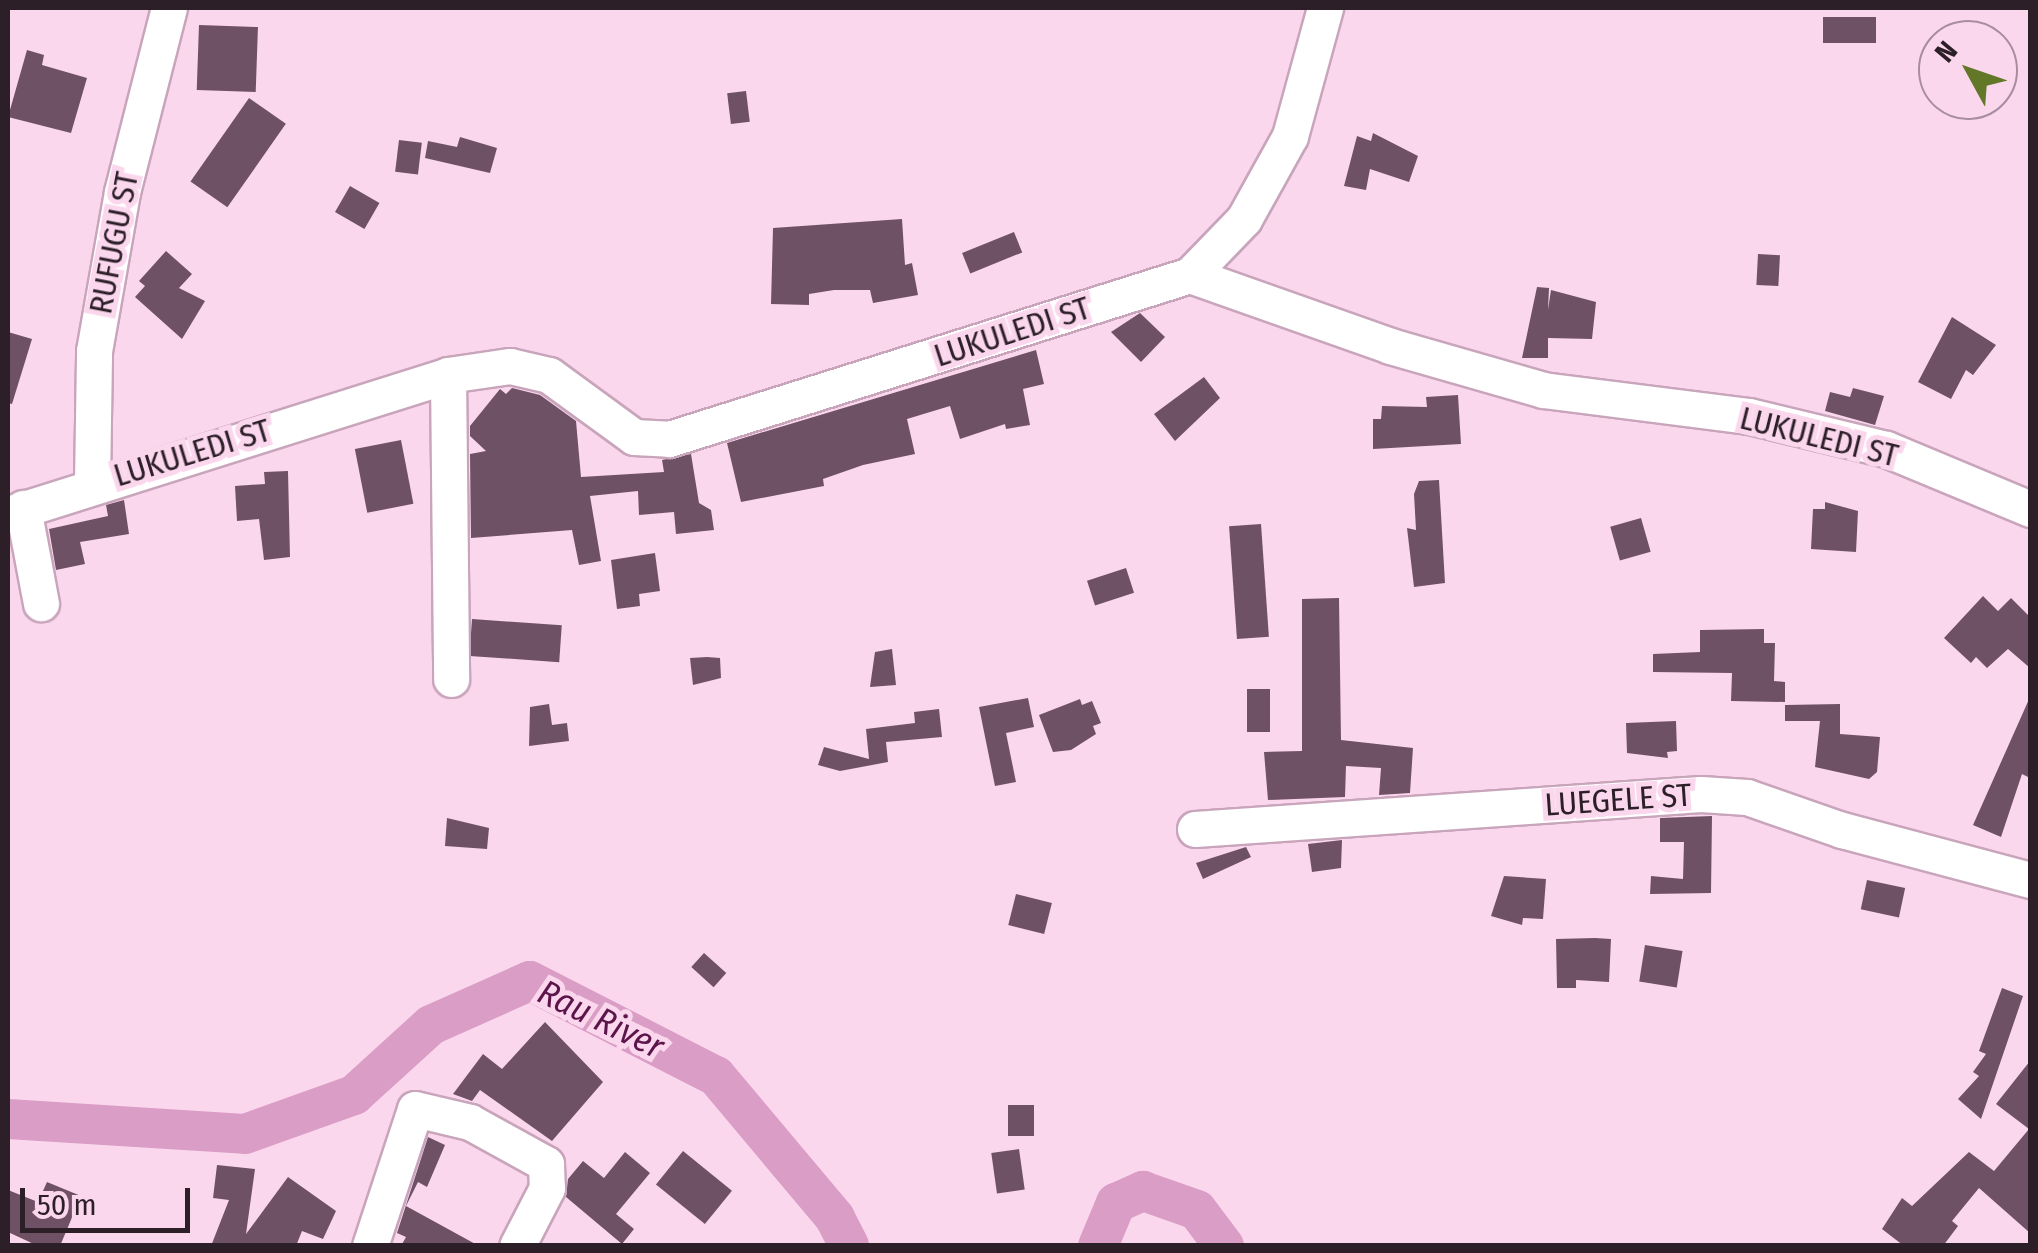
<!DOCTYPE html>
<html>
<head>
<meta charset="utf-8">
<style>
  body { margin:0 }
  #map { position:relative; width:2038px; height:1253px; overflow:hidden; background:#fbd7ee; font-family:"Fira Sans Condensed",sans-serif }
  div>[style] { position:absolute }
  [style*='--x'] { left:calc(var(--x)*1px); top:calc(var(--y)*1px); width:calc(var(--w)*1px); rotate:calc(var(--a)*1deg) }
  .river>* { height:40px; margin:-20px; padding:0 20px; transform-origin:20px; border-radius:20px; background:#da9dc5 }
  .building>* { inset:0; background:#6f5165; transform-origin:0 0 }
  .roads { filter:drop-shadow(2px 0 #c8a5bb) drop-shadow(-2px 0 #c8a5bb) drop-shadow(0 2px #c8a5bb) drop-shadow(0 -2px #c8a5bb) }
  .minor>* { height:35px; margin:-17.5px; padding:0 17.5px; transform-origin:17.5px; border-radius:17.5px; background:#fff }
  span { translate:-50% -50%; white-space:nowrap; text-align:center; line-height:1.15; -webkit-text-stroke:10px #fbd7ee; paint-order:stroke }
  .street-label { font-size:32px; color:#2c1f28 }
  .water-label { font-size:35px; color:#5c154a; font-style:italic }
  .frame { position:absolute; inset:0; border:10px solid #2c1f28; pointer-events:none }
  .north { position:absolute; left:1918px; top:20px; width:100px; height:100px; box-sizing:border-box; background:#fbd7ee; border:2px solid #a88d9f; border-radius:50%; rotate:310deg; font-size:28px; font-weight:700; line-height:40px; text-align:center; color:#2c1f28 }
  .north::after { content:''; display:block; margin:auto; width:35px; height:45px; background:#627728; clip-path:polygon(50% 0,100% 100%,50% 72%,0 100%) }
  .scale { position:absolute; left:20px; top:1188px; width:170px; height:45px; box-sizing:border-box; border:5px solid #2c1f28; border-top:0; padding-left:12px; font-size:30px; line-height:35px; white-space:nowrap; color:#2c1f28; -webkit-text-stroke:8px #fbd7ee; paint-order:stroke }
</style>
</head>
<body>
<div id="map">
  <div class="river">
    <div style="--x:8;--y:1119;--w:237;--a:3.6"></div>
    <div style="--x:245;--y:1134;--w:116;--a:-19.7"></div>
    <div style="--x:354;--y:1095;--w:104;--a:-42.3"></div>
    <div style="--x:431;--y:1025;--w:108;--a:-24"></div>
    <div style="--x:530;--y:981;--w:209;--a:27.1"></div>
    <div style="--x:716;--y:1076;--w:185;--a:50"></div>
    <div style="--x:835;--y:1218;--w:31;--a:63"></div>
    <div style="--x:1098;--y:1246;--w:47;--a:-67.3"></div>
    <div style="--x:1116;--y:1203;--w:30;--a:-24"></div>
    <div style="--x:1143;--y:1191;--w:57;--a:19.4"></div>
    <div style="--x:1197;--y:1210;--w:45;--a:53.1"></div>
  </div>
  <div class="building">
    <div style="left:1876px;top:17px;width:26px;height:53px;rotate:90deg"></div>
    <div style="left:199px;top:25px;width:59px;height:65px;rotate:2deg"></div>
    <div style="clip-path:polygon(27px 50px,44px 55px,42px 65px,87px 78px,71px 133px,8px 117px)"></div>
    <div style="left:746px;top:91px;width:31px;height:19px;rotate:83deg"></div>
    <div style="left:249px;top:98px;width:45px;height:102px;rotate:35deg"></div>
    <div style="clip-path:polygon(1373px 133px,1418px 156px,1409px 182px,1370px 169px,1366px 190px,1344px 186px,1357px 136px,1371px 141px)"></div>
    <div style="clip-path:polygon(460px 137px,497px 148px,490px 173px,425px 158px,428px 141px,457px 147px)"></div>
    <div style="left:399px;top:140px;width:23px;height:32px;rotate:7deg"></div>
    <div style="left:350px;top:186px;width:34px;height:30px;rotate:30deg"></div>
    <div style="clip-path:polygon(902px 219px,905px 265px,912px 263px,918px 295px,873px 303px,870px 290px,834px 290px,809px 294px,809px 305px,771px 304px,773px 228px)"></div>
    <div style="left:1014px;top:232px;width:22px;height:56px;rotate:68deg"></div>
    <div style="clip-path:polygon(166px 251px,192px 274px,179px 288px,205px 301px,182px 339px,135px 297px,145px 286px,139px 281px)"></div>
    <div style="left:1758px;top:254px;width:22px;height:31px;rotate:3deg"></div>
    <div style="clip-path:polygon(1537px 287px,1549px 288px,1548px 310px,1551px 290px,1596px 302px,1592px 339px,1548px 338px,1548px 358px,1522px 358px)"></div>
    <div style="clip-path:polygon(1140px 313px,1165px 337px,1141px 362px,1111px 332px)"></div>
    <div style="clip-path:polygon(1952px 317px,1996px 345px,1973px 375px,1966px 370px,1951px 399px,1918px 382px)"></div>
    <div style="clip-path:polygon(8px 332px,32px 339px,12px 404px,8px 403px)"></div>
    <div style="clip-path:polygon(1036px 350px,1044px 384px,1023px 389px,1030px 425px,1006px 429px,1005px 424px,960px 439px,950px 406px,907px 419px,915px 454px,863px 465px,823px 479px,824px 486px,741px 502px,727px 443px)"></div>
    <div style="clip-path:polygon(1204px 377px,1220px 398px,1175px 441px,1154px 414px)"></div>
    <div style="clip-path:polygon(512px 388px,540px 395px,576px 421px,581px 477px,664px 472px,662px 460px,691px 454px,699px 503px,711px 510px,714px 530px,676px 534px,674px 512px,639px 515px,638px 491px,590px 496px,601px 561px,579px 565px,572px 530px,471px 538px,470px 454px,486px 451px,470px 436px,470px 426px,500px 389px,506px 394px)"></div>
    <div style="clip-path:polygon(1853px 388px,1884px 396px,1875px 425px,1825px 411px,1830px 392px,1850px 397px)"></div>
    <div style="clip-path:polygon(1458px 395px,1461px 444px,1373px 449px,1373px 419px,1381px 419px,1382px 406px,1427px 407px,1426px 397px)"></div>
    <div style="left:401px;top:440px;width:65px;height:47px;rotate:79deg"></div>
    <div style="clip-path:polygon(288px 471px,290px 557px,264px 560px,259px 519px,237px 521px,235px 486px,265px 484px,264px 472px)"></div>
    <div style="clip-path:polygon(1439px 480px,1445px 583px,1414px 587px,1407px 528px,1416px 530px,1414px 494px,1419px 481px)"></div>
    <div style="clip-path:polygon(124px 500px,129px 534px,80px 542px,85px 564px,56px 570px,49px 529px,108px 516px,106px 505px)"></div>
    <div style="clip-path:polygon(1825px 502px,1858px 511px,1856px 552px,1811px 549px,1813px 509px,1825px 509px)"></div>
    <div style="left:1641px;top:518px;width:35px;height:32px;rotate:74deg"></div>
    <div style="left:1261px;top:524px;width:113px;height:32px;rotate:86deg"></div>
    <div style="clip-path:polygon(655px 553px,660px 591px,639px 594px,640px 606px,617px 609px,611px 560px)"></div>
    <div style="left:1126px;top:568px;width:26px;height:41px;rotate:72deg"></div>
    <div style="clip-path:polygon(1983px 596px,1998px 611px,2011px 598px,2030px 617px,2030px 668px,2008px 649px,1987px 668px,1976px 657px,1971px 663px,1944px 638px)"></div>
    <div style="clip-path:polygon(1339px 598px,1341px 740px,1413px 748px,1410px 793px,1379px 795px,1381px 768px,1346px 766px,1345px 797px,1268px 800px,1264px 752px,1302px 751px,1302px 599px)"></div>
    <div style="left:472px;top:619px;width:90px;height:37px;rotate:4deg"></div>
    <div style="clip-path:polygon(1764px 629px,1764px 643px,1775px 643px,1774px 681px,1785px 682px,1785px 702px,1731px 701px,1732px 673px,1653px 672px,1653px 654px,1700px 652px,1700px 630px)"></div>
    <div style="clip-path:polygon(892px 649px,896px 685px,870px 687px,875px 652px)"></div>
    <div style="clip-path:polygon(707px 657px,720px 658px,721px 678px,693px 685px,690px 658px)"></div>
    <div style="left:1247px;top:689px;width:23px;height:43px"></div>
    <div style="clip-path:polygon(2030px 697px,2030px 778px,2022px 774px,2001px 837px,1973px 825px)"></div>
    <div style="clip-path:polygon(1028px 698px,1034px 727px,1006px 733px,1016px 782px,995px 786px,979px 707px)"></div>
    <div style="clip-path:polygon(1080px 699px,1082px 705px,1092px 701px,1101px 723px,1093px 726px,1096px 734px,1071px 750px,1053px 752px,1039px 715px)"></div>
    <div style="clip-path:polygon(549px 704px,552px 725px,567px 723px,569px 741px,529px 746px,530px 707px)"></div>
    <div style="clip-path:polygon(1840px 704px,1840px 734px,1880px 737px,1877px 772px,1869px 779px,1815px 767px,1820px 721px,1785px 721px,1785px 705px)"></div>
    <div style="clip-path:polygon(939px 709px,942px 737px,886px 742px,888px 762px,840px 771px,818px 765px,824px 747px,869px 759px,866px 729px,915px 723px,914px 712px)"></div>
    <div style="clip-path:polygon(1676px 721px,1677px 751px,1667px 752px,1668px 758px,1627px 753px,1626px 723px)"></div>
    <div style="clip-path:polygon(1712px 816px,1711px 893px,1650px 894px,1651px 876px,1683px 879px,1684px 842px,1660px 842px,1660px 818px)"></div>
    <div style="clip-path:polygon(447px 818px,489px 828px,487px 849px,445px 846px)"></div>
    <div style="clip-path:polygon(1342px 840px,1341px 868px,1312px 872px,1308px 844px)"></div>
    <div style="clip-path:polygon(1246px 847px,1251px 857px,1203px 879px,1196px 863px)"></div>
    <div style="clip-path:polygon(1504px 876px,1546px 879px,1543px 919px,1523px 918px,1522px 925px,1491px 916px)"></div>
    <div style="left:1867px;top:880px;width:39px;height:30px;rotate:12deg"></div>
    <div style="left:1016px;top:894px;width:37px;height:32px;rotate:14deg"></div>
    <div style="clip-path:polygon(1595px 938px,1611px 939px,1609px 982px,1576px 980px,1576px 988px,1557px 988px,1556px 939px)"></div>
    <div style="left:1645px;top:945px;width:38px;height:37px;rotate:9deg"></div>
    <div style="left:704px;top:953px;width:30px;height:19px;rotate:42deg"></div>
    <div style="clip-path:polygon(2002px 988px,2023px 996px,1981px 1119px,1958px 1099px,1979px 1076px,1973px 1072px,1986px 1054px,1979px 1051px)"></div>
    <div style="clip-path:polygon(545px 1022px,603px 1082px,552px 1141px,480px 1090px,472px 1101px,453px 1094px,483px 1054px,502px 1069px)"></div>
    <div style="clip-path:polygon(2030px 1061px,2030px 1233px,1979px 1188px,1952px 1221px,1958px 1226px,1943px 1246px,1904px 1246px,1882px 1229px,1902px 1198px,1912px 1206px,1969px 1152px,1994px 1171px,2029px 1129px,1996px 1104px)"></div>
    <div style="left:1008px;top:1105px;width:26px;height:31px"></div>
    <div style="clip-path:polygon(428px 1137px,445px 1145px,427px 1187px,418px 1182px,406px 1206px,479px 1246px,401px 1246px,406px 1237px,397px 1233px)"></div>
    <div style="left:1019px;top:1149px;width:41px;height:28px;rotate:82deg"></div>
    <div style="left:683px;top:1151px;width:63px;height:43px;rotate:39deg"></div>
    <div style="clip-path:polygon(625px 1152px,650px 1173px,616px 1214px,634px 1229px,622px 1244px,566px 1197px,568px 1179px,583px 1161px,604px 1178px)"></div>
    <div style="clip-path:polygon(217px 1165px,255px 1169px,246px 1234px,288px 1177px,336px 1211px,323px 1239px,302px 1231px,296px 1246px,211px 1246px,229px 1200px,213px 1198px)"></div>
    <div style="clip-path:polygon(47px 1182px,81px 1196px,60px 1246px,38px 1246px,8px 1232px,8px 1190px,38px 1202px)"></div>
  </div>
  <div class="roads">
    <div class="minor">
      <div style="--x:1190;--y:275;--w:78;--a:-46"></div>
      <div style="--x:1244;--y:219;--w:95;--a:-61"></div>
      <div style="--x:1290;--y:136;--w:133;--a:-74.7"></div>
      <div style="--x:448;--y:375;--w:304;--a:89.4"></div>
      <div style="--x:92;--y:483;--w:132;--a:-89.1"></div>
      <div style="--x:94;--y:351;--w:161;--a:-80"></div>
      <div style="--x:122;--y:192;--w:190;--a:-75.7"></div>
      <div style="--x:23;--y:508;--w:97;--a:79.3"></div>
      <div style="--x:8;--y:514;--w:461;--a:-17.5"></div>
      <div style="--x:448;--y:375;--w:63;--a:-8.3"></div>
      <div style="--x:510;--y:366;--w:40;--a:13"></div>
      <div style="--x:549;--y:375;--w:105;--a:36.1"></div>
      <div style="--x:634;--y:437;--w:35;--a:3"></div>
      <div style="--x:669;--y:439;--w:546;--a:-17.47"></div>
      <div style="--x:1190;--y:275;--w:212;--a:19.5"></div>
      <div style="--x:1390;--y:346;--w:159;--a:16"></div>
      <div style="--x:1543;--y:390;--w:208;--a:7.2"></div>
      <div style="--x:1749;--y:416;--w:141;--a:13.5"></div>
      <div style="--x:1886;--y:449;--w:156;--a:22.6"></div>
      <div style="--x:1195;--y:829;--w:507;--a:-3.96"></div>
      <div style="--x:1701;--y:794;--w:46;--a:3.7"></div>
      <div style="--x:1747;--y:797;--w:101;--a:19.2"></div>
      <div style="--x:1842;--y:830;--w:195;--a:14.9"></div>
      <div style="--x:370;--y:1246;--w:144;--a:-71.8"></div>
      <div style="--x:415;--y:1109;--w:57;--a:13.3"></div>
      <div style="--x:470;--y:1122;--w:87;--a:28.9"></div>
      <div style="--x:546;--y:1164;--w:24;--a:88"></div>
      <div style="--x:547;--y:1188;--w:65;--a:117.3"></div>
    </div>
  </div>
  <div class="street-label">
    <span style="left:114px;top:243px;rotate:-79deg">RUFUGU ST</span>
    <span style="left:1012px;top:332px;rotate:-18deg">LUKULEDI ST</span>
    <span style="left:1819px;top:437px;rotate:14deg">LUKULEDI ST</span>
    <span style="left:192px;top:453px;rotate:-17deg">LUKULEDI ST</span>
    <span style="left:1618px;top:800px;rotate:-4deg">LUEGELE ST</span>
  </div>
  <div class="water-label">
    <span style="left:601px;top:1019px;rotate:26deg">Rau River</span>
  </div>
  <div class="frame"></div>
  <div class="north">N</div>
  <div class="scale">50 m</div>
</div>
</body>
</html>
